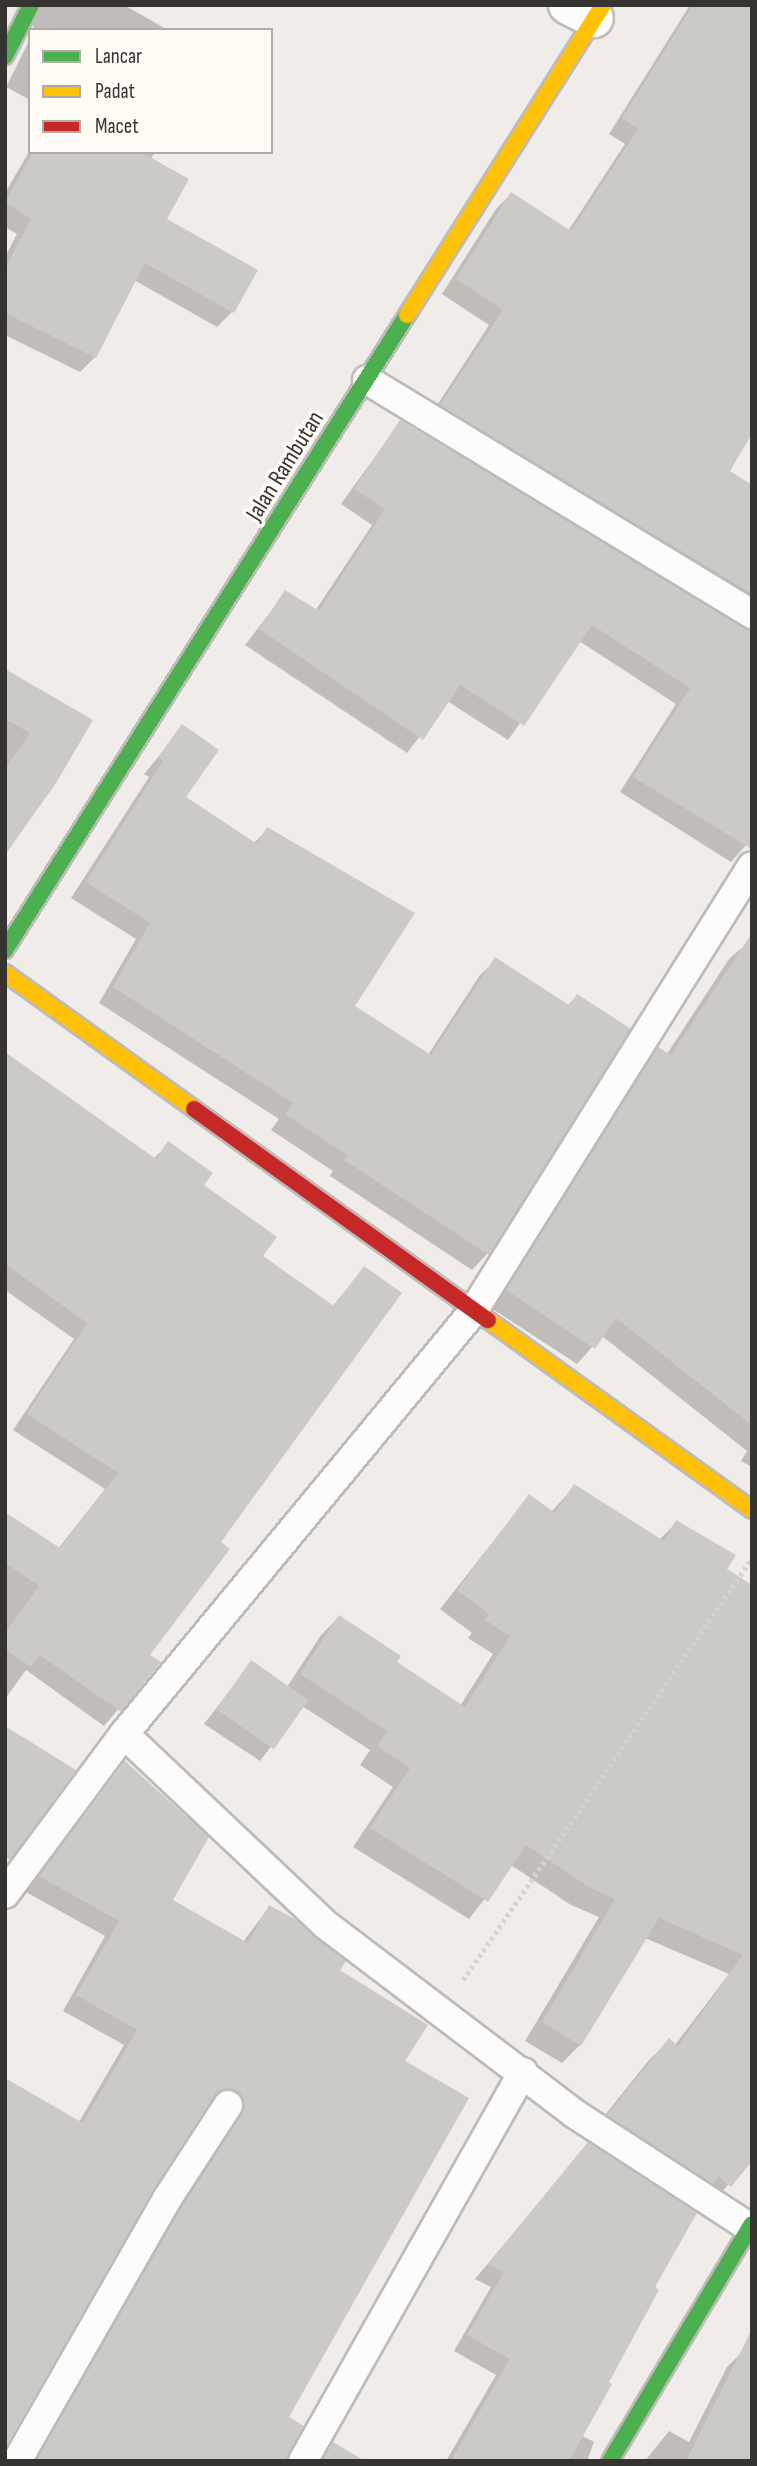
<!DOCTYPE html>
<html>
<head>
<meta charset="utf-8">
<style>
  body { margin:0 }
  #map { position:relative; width:757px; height:2466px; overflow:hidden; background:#efece9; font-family:"Sofia Sans Condensed",sans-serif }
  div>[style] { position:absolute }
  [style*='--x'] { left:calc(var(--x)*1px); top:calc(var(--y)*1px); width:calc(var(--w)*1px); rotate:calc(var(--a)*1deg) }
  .shadow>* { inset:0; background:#0003 }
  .building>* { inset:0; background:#cccac7; transform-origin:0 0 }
  .path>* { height:4.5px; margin-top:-2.25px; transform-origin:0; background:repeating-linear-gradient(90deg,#d4d3d2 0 3.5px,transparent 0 7px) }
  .roads { filter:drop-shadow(2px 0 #bdbab8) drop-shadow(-2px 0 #bdbab8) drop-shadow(0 2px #bdbab8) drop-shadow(0 -2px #bdbab8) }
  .lane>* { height:28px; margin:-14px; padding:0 14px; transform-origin:14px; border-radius:14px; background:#fdfcfc }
  .street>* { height:38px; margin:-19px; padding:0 19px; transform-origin:19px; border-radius:19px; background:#fdfcfc }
  .fast>* { height:16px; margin:-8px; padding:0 8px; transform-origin:8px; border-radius:8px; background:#4caf50 }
  .slow>* { height:16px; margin:-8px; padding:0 8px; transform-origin:8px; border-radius:8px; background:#ffc107 }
  .jam>* { height:16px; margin:-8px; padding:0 8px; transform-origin:8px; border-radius:8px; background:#c62828 }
  span { translate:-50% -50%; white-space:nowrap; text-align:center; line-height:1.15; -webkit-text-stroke:7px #fffaf4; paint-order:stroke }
  .street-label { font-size:24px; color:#353431 }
  .frame { position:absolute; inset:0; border:7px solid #353431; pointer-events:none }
  .legend { position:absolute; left:28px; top:28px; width:245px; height:126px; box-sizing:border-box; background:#fffaf4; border:2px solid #aeaba6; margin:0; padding:9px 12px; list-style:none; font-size:21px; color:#353431 }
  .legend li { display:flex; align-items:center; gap:14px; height:35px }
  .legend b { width:35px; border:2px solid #aeaba6 }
</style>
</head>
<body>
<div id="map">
  <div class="shadow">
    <div style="clip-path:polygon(29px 5px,124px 5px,168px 30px,34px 30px)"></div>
    <div style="clip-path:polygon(690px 5px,752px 5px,728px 472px,752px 487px,752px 625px,427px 421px,489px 325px,442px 294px,496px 209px,511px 194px,568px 231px,625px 144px,609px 134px)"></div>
    <div style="clip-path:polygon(30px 39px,30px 100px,6px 87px)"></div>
    <div style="clip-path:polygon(30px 150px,155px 152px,151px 159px,164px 220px,232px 312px,217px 327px,134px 280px,95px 357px,80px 372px,5px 335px,5px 257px,17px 234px,5px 227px,5px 193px)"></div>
    <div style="clip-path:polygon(400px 422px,743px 630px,752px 838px,731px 862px,620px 792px,676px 704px,579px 641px,508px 740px,447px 701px,407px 753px,245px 645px,286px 592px,315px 611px,372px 525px,341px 504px)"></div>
    <div style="clip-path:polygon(5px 671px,90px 720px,5px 852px)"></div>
    <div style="clip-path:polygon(183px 727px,183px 798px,253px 844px,267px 830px,352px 1006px,428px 1055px,480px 975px,496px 960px,567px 1006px,577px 996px,628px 1029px,487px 1254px,472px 1270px,330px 1176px,333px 1171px,271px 1130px,279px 1119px,99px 1003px,136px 939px,71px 898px,149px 777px,144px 774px)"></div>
    <div style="clip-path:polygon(752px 939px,752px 1467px,741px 1461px,747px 1451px,602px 1336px,577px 1364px,491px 1308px,642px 1066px,659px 1049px,667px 1054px,729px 959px)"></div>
    <div style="clip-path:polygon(5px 1064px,153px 1159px,169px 1144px,261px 1256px,332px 1307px,364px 1268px,219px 1543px,148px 1655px,158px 1662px,104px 1726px,26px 1670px,5px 1699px,5px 1514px,58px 1549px,105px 1489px,13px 1430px,74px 1339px,5px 1290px)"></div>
    <div style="clip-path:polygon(575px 1486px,659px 1540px,677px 1522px,725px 1570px,752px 1587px,752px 2158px,710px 2205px,589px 2135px,649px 2060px,669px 2041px,675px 2045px,729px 1974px,645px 1938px,580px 2045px,562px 2063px,525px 2041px,599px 1917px,571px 1905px,511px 1865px,469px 1919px,353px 1847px,393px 1787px,360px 1765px,370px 1750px,302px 1706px,260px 1761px,204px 1724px,251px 1663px,287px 1687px,321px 1635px,339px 1617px,395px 1662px,460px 1706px,493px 1654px,468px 1638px,472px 1633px,440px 1609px,529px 1496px,551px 1512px)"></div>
    <div style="clip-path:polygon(125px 1763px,207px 1838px,170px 1901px,243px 1942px,269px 1907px,338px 1970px,403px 2061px,286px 2418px,287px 2461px,31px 2461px,223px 2106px,206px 2106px,151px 2190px,79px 2122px,124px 2045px,63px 2011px,105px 1936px,26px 1892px)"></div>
    <div style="clip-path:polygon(588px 2144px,657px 2290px,581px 2435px,594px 2442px,587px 2461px,446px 2461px,496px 2375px,454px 2351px,491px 2287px,475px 2279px)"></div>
    <div style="clip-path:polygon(742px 2352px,752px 2461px,645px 2461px,669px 2431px,689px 2442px,727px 2367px)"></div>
    <div style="clip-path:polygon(333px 2445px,361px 2461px,317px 2461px)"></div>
  </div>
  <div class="building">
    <div style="clip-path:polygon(693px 5px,752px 5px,752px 434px,730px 471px,752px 485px,752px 594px,440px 405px,503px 310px,456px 279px,511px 192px,571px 231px,638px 129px,622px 118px)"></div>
    <div style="clip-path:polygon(33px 152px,141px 152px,189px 179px,167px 219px,258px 270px,234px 313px,145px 263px,96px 358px,5px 313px,5px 269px,31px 219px,5px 202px)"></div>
    <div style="clip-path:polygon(400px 420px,752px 631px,752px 849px,633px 777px,690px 688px,592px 625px,524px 726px,460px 685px,423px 740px,259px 629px,285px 590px,319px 611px,385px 509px,354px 489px)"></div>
    <div style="clip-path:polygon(5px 669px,93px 720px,56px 783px,5px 855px,5px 769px,30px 733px,5px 719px)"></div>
    <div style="clip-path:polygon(182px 724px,219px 750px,186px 797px,257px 844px,267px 827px,415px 913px,355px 1006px,431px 1055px,495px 957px,569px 1005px,577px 994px,631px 1029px,489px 1255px,344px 1160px,347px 1155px,285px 1114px,293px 1103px,113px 987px,150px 923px,86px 882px,163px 761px,158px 757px)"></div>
    <div style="clip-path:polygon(752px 933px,752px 1425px,616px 1318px,595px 1349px,506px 1290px,658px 1047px,671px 1055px)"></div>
    <div style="clip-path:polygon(5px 1052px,156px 1159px,168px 1141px,213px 1173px,204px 1185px,277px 1237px,263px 1256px,334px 1306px,364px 1266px,402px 1293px,221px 1542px,230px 1549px,150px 1655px,161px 1662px,121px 1712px,40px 1655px,31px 1667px,5px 1649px,5px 1633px,39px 1586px,5px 1563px,5px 1512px,60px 1548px,118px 1473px,27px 1414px,87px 1323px,5px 1264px)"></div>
    <div style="clip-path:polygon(574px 1484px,664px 1541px,676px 1520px,736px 1555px,727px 1569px,752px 1585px,752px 2161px,731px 2187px,718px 2176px,713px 2184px,607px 2115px,669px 2038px,678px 2046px,743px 1955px,659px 1918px,581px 2046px,542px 2022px,615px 1899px,589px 1887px,526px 1845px,488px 1902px,370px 1828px,410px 1768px,377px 1746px,387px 1731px,300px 1674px,339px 1615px,401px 1656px,397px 1662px,465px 1707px,510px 1636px,485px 1620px,489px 1614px,457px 1590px,529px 1494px,555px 1513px)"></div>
    <div style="left:251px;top:1660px;width:70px;height:60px;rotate:35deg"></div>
    <div style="clip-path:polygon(5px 1726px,76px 1770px,10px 1860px,5px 1857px)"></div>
    <div style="clip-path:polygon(125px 1761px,209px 1837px,173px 1900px,248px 1943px,269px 1905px,298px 1921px,346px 1961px,340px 1970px,428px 2025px,405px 2061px,469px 2098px,289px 2417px,304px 2426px,286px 2461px,36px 2461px,181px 2208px,242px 2114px,242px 2097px,228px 2088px,214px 2096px,153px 2191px,5px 2448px,5px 2078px,83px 2123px,137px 2030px,76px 1995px,119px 1921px,39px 1876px)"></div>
    <div style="clip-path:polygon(588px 2142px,697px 2213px,655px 2287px,659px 2290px,609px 2382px,612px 2384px,569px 2461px,451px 2461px,510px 2359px,467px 2335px,504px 2272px,488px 2264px)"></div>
    <div style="clip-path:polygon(752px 2329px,752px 2461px,686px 2461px)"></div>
    <div style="clip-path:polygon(333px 2442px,365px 2461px,322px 2461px)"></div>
  </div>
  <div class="path">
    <div style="--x:463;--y:1980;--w:511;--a:-55.6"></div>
  </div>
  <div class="roads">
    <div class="lane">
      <div style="--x:367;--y:380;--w:451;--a:31.3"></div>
      <div style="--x:124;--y:1734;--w:278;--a:43.4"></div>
      <div style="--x:326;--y:1925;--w:313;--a:37.2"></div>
      <div style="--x:575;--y:2114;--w:207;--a:33"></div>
      <div style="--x:5;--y:1894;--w:199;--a:-53.4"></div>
      <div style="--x:124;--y:1734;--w:546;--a:-50.42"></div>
      <div style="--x:472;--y:1313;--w:527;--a:-57.94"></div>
      <div style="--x:17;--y:2461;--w:302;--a:-60.2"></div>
      <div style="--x:167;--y:2199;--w:112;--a:-57"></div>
      <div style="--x:303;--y:2461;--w:447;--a:-60.5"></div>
    </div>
    <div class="street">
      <div style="--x:568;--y:5;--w:29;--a:27"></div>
    </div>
    <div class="fast">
      <div style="--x:5;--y:56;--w:57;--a:-63"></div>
      <div style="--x:5;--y:950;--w:752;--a:-57.66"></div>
      <div style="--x:610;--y:2461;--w:276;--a:-59.1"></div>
    </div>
    <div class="slow">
      <div style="--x:407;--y:315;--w:367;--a:-57.7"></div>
      <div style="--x:5;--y:973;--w:233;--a:35.7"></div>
      <div style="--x:488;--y:1320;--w:325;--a:35.7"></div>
    </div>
    <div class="jam">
      <div style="--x:194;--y:1109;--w:362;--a:35.7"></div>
    </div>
  </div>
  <div class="street-label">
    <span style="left:285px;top:466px;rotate:-58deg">Jalan Rambutan</span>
  </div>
  <div class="frame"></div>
  <ul class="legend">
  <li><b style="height:9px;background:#4caf50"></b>Lancar</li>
  <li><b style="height:9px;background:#ffc107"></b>Padat</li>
  <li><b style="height:9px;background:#c62828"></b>Macet</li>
  </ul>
</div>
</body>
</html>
